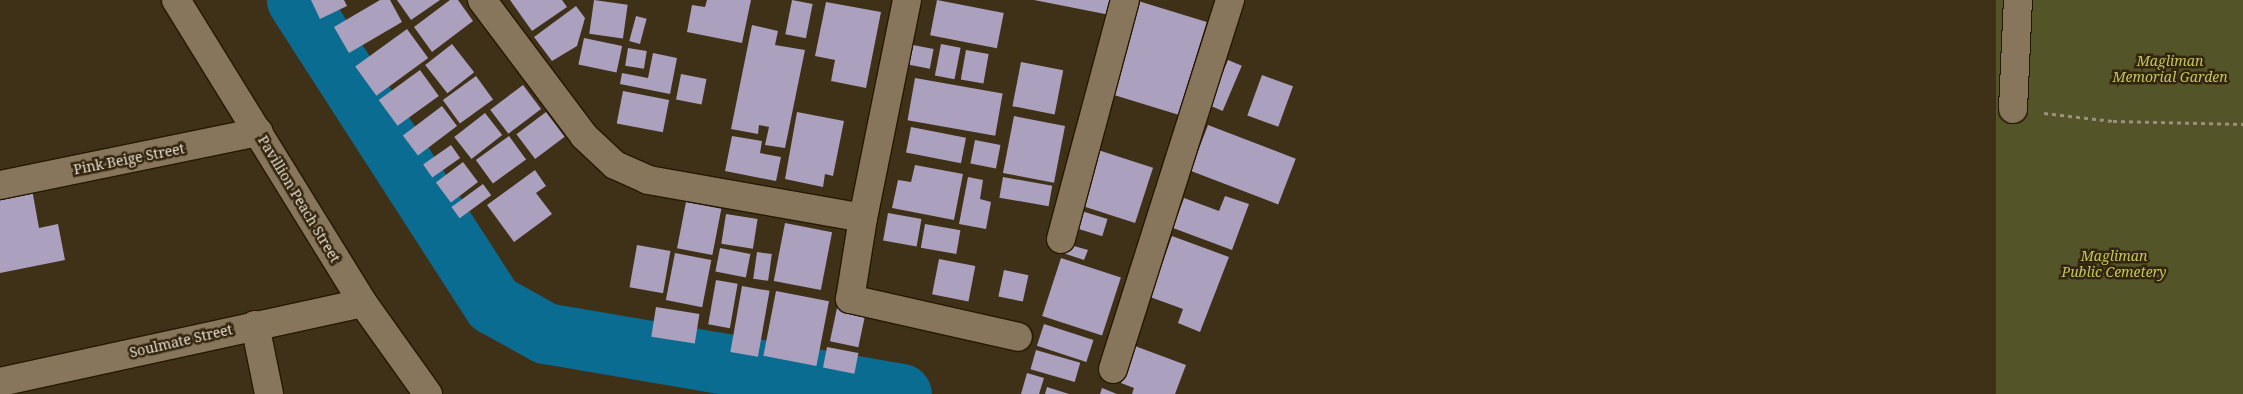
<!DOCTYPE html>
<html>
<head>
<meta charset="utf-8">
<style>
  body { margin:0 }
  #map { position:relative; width:2243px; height:394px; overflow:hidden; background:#3f3018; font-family:"Noto Serif",serif }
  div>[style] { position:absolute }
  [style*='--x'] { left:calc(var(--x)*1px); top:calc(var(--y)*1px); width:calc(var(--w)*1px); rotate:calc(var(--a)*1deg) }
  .green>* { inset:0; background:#535528; transform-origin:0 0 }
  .river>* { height:61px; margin:-30.5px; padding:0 30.5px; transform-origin:30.5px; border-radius:30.5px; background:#0b6c91 }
  .building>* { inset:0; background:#aba0bd; transform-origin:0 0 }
  .path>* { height:3px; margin-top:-1.5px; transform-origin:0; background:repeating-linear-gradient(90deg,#9b8f7d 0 4px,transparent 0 8px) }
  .roads { filter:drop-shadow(1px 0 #251802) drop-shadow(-1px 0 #251802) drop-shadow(0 1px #251802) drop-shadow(0 -1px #251802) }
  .minor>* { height:28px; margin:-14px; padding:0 14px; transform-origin:14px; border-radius:14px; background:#87765c }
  span { translate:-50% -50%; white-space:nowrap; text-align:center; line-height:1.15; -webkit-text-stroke:5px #34260e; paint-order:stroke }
  .park-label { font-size:14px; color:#c2c65d; font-style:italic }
  .street-label { font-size:14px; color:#e8dfd1 }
</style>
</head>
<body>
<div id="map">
  <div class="green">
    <div style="left:1996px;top:0;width:247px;height:394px"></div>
  </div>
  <div class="river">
    <div style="--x:297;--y:0;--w:362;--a:57.2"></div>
    <div style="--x:493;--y:304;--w:60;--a:29.1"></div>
    <div style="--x:545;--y:333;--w:361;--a:9.7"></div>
  </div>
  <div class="building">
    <div style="clip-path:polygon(311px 0,344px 0,347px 6px,320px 19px)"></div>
    <div style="clip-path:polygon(380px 0,390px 0,402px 22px,349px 53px,334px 27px)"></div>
    <div style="clip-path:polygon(397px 0,440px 0,411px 20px)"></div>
    <div style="clip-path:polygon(450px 0,458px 0,473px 21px,432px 52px,414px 27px)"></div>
    <div style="clip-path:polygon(510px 0,562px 0,567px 7px,532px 31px)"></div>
    <div style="left:594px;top:0;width:34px;height:34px;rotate:8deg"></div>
    <div style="clip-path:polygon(707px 0,751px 0,742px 43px,687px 32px,692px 5px,705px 7px)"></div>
    <div style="left:792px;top:0;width:21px;height:35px;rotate:11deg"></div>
    <div style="left:937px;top:0;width:68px;height:36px;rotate:11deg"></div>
    <div style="clip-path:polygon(1034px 0,1118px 0,1115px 16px)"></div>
    <div style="left:1135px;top:0;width:75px;height:97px;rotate:17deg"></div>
    <div style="clip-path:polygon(826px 2px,881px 12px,866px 88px,831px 81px,835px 60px,815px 56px)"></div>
    <div style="clip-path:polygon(576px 6px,585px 18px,577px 46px,552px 61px,534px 37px)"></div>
    <div style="left:636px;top:16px;width:11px;height:26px;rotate:15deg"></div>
    <div style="clip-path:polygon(752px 25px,778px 31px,775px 45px,805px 50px,785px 148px,765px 145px,769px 127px,759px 125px,758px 134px,731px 129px)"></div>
    <div style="left:407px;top:29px;width:36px;height:64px;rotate:54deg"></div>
    <div style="left:584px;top:38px;width:39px;height:27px;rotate:12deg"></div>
    <div style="left:452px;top:44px;width:36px;height:34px;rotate:52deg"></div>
    <div style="left:941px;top:44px;width:20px;height:32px;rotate:11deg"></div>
    <div style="left:913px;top:45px;width:21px;height:20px;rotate:11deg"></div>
    <div style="left:628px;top:48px;width:19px;height:18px;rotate:9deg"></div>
    <div style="left:966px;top:50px;width:23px;height:30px;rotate:10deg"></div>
    <div style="clip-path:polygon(653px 53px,677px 58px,670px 94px,620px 84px,622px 73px,648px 78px)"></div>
    <div style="left:1228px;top:60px;width:15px;height:49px;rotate:23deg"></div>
    <div style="left:1021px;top:62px;width:43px;height:45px;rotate:11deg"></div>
    <div style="left:420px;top:70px;width:32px;height:51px;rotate:54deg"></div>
    <div style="left:681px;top:74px;width:26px;height:26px;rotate:11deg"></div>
    <div style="left:1262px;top:75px;width:33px;height:43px;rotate:20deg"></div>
    <div style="left:476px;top:76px;width:29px;height:41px;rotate:54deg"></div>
    <div style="left:915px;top:78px;width:89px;height:43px;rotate:10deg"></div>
    <div style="left:523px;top:85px;width:30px;height:41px;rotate:53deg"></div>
    <div style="left:623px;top:91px;width:47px;height:33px;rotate:11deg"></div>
    <div style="left:442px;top:106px;width:25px;height:49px;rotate:53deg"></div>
    <div style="left:546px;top:112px;width:31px;height:37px;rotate:53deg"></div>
    <div style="clip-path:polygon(797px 112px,844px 121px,833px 176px,825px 174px,823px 187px,785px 179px)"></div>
    <div style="left:485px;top:113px;width:28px;height:39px;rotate:52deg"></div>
    <div style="left:1014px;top:116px;width:52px;height:58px;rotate:11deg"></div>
    <div style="left:1208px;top:125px;width:94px;height:49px;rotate:21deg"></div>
    <div style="left:911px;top:127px;width:56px;height:26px;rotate:11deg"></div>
    <div style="left:509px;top:136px;width:29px;height:41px;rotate:54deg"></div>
    <div style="clip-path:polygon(732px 136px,762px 141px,760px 153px,781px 157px,776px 181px,725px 171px)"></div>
    <div style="left:975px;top:140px;width:26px;height:24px;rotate:11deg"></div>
    <div style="left:451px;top:145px;width:16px;height:34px;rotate:55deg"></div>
    <div style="left:1095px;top:149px;width:61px;height:58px;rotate:18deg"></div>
    <div style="left:463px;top:162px;width:25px;height:34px;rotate:53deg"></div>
    <div style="clip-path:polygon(915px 165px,963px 174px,954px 220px,892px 208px,898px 180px,911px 182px)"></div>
    <div style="clip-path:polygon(535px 170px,546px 186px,536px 193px,552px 214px,514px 242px,487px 205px)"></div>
    <div style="clip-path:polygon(968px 177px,983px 180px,980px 199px,991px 202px,986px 229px,959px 224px)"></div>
    <div style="left:1003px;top:177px;width:50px;height:21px;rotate:10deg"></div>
    <div style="left:483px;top:184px;width:14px;height:39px;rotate:54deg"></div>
    <div style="clip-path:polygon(32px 189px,39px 228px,58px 224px,65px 260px,0 273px,0 196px)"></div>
    <div style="clip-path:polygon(1225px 196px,1249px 204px,1232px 250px,1173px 228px,1184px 198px,1219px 211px)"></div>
    <div style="left:686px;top:202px;width:36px;height:47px;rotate:11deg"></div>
    <div style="left:1075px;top:209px;width:34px;height:18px;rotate:17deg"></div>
    <div style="left:888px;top:213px;width:34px;height:28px;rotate:10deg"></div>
    <div style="left:726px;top:214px;width:32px;height:30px;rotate:9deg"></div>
    <div style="left:785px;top:223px;width:48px;height:59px;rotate:11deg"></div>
    <div style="left:925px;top:224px;width:36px;height:24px;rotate:10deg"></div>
    <div style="clip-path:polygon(1172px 236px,1229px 257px,1200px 332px,1178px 323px,1183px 309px,1150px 297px)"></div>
    <div style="clip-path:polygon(1067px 244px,1088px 250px,1084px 260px,1063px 253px)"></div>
    <div style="left:637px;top:245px;width:34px;height:43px;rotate:10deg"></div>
    <div style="left:720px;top:248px;width:31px;height:24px;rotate:11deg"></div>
    <div style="left:757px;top:252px;width:15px;height:27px;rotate:8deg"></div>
    <div style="left:675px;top:253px;width:37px;height:48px;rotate:11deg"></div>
    <div style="left:1061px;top:258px;width:63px;height:61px;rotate:18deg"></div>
    <div style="left:939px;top:259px;width:37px;height:36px;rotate:11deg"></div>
    <div style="left:1004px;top:270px;width:25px;height:27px;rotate:12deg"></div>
    <div style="left:716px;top:280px;width:22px;height:45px;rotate:10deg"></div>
    <div style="left:742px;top:286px;width:28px;height:67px;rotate:10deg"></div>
    <div style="left:776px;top:291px;width:54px;height:66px;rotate:11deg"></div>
    <div style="left:656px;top:307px;width:44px;height:30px;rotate:9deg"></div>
    <div style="left:837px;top:308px;width:29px;height:34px;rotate:12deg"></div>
    <div style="left:1044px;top:324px;width:52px;height:23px;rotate:18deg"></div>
    <div style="clip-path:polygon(1135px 346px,1186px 365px,1175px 394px,1132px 394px,1134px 388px,1121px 383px)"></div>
    <div style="left:827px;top:347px;width:32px;height:21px;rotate:11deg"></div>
    <div style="left:1036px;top:350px;width:46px;height:20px;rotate:16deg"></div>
    <div style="clip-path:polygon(1027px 373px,1044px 378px,1039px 394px,1021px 394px)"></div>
    <div style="clip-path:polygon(1047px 387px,1069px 394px,1045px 394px)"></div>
    <div style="clip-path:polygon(1102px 388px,1117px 394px,1100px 394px)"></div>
  </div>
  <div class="path">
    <div style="--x:2044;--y:113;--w:69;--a:6.6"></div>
    <div style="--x:2113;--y:121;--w:130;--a:1.3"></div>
  </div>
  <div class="roads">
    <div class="minor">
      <div style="--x:176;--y:0;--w:356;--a:58.3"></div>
      <div style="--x:363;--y:303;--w:112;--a:54.5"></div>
      <div style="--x:482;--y:0;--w:170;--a:53.1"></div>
      <div style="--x:584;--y:136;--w:42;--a:43.1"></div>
      <div style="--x:615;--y:165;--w:36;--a:24"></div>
      <div style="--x:648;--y:180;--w:218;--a:10"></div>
      <div style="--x:907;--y:0;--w:222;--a:101.4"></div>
      <div style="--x:863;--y:218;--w:82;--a:99.1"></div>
      <div style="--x:850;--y:299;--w:172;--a:12.7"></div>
      <div style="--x:2013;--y:109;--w:109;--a:-87.4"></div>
      <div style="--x:0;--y:185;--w:264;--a:-11.6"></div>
      <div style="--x:1061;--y:239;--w:247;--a:-75"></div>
      <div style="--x:255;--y:325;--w:70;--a:78.5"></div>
      <div style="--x:1113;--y:369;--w:387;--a:-72.4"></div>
      <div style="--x:0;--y:382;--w:371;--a:-12.3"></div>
    </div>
  </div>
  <div class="park-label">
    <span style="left:2170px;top:69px">Magliman<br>Memorial Garden</span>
    <span style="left:2114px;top:264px">Magliman<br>Public Cemetery</span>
  </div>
  <div class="street-label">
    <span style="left:129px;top:159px;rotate:-11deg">Pink Beige Street</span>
    <span style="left:299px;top:199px;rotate:59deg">Pavillion Peach Street</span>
    <span style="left:181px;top:341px;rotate:-13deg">Soulmate Street</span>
  </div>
</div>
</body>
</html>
